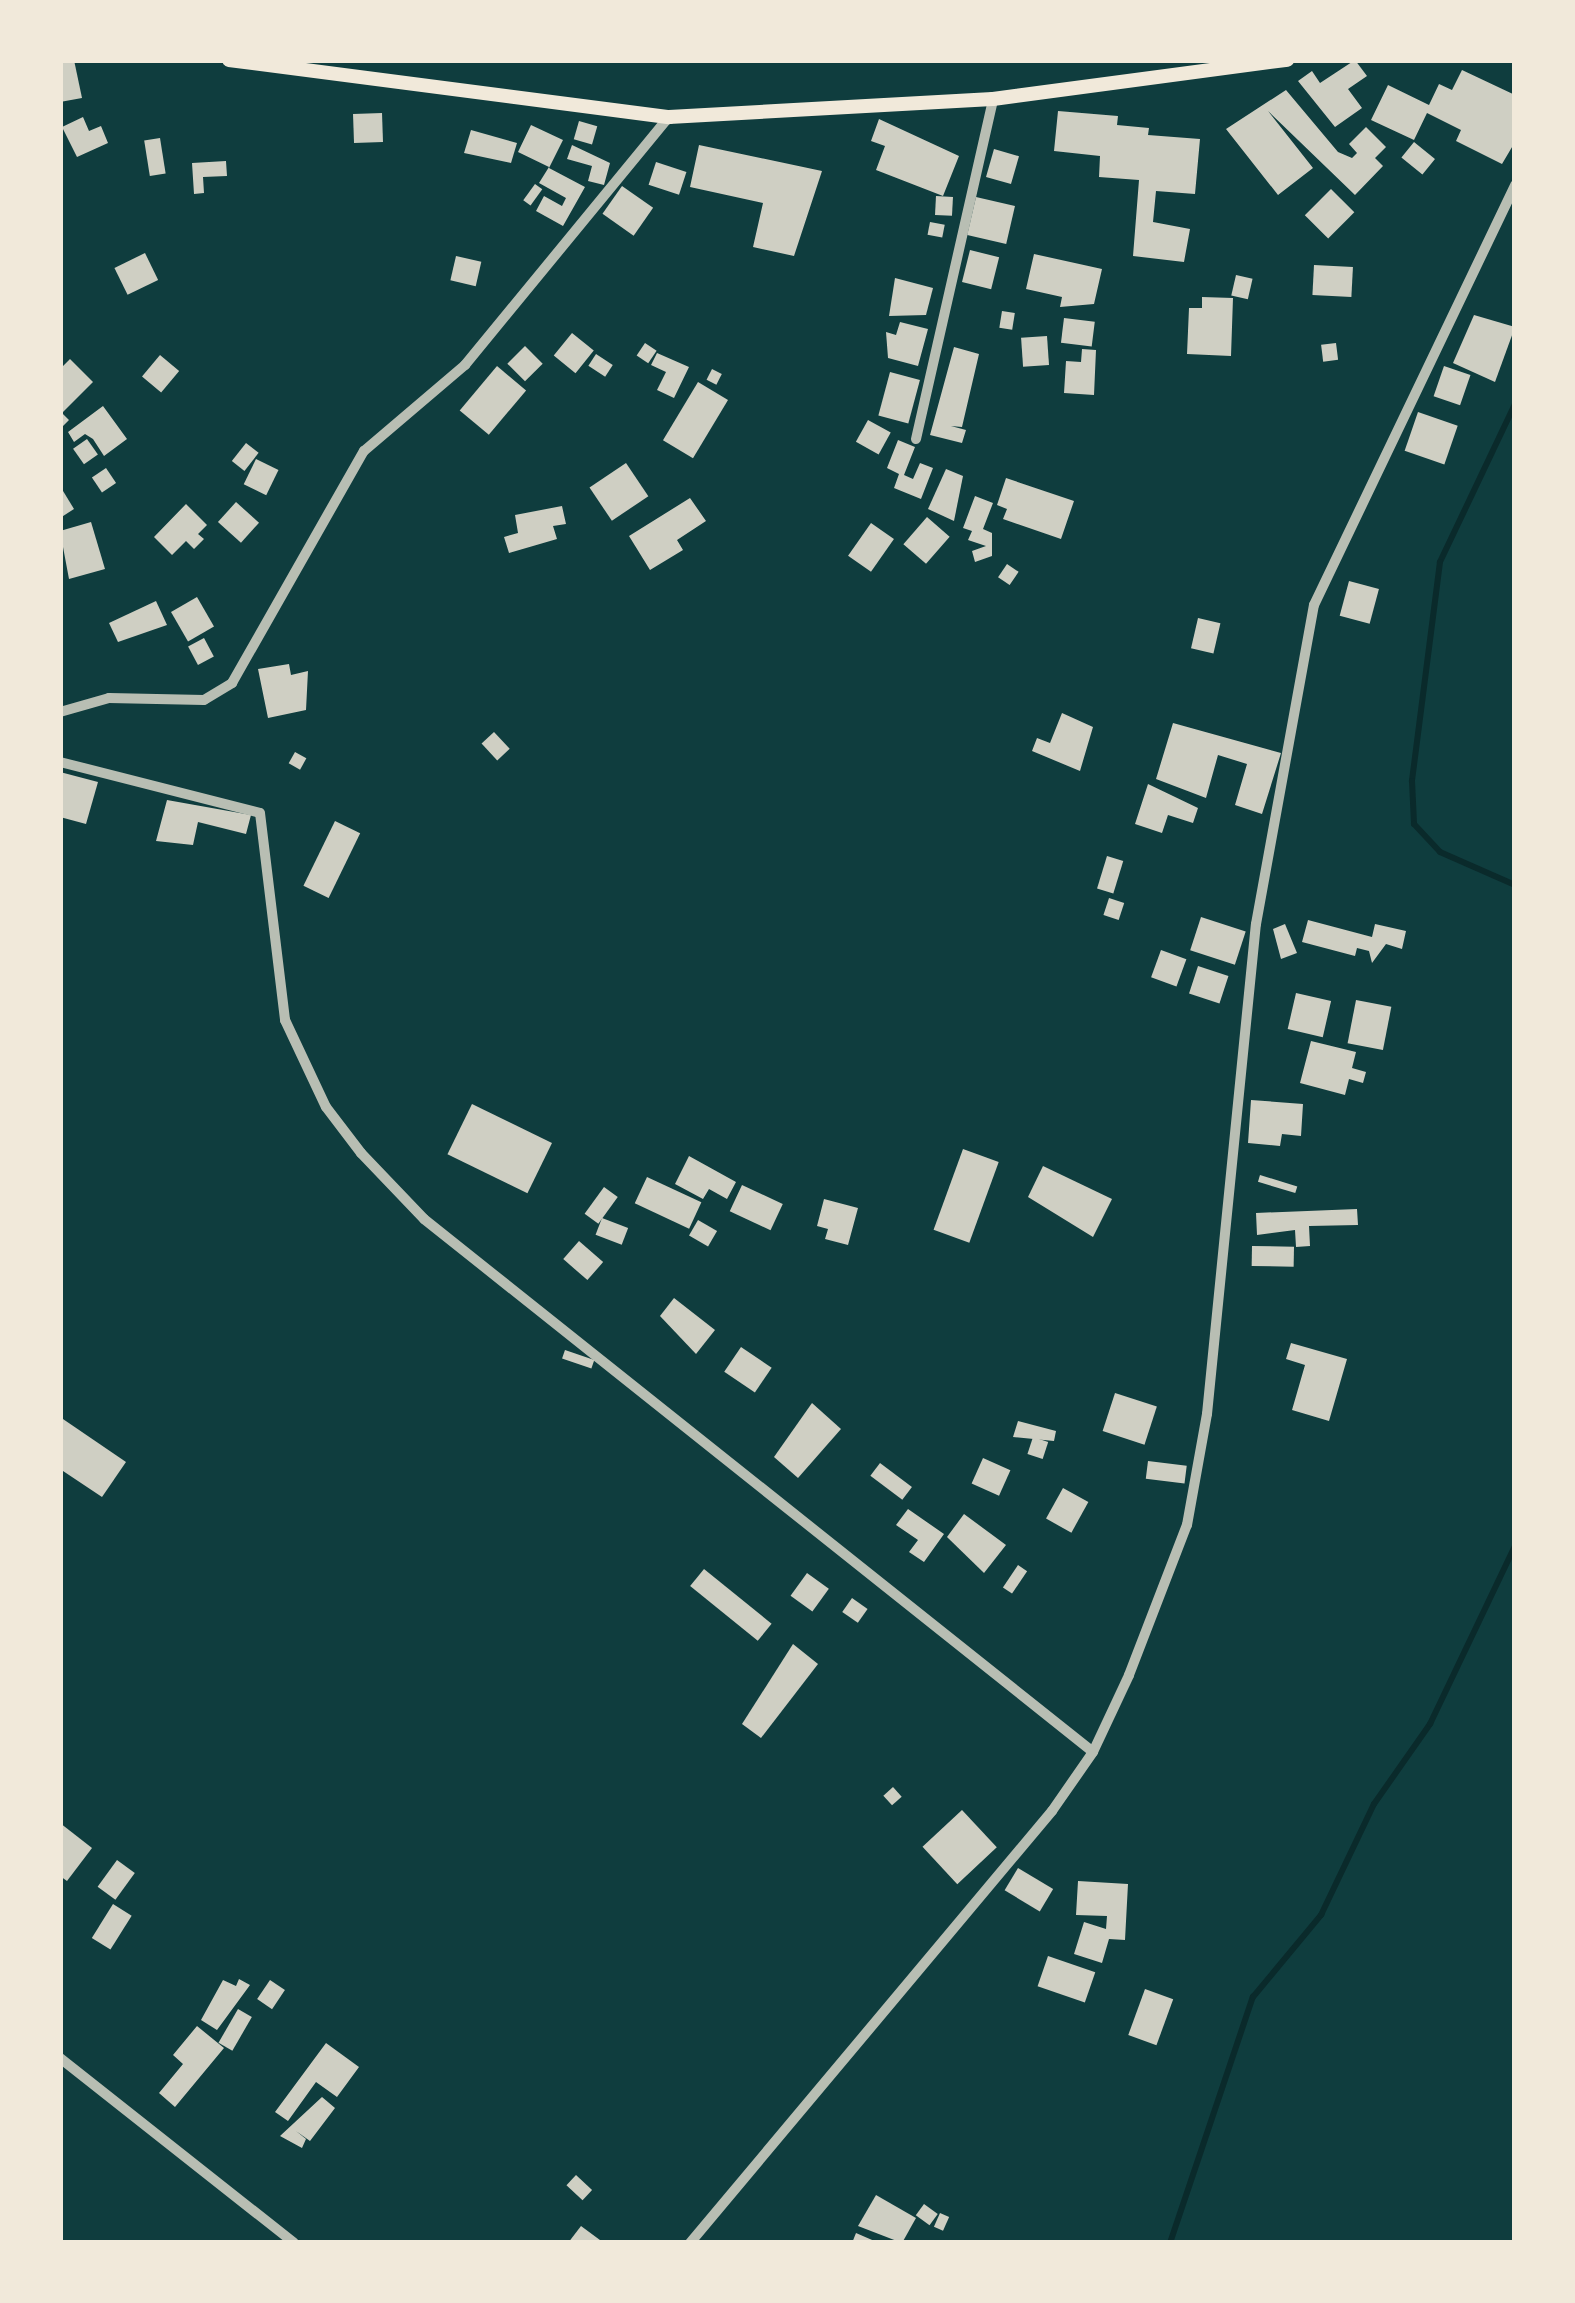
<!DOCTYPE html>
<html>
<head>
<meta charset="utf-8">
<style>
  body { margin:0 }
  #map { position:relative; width:1575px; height:2303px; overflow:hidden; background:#0f3d3e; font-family:Poppins,sans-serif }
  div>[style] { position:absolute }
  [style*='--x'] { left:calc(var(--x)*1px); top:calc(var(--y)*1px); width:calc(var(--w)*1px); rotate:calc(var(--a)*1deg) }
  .stream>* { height:6px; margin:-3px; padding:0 3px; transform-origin:3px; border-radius:3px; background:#0a2a2b }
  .building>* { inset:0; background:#cfcfc3; transform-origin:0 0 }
  .minor>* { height:10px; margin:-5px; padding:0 5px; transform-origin:5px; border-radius:5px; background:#b8beb3 }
  .secondary>* { height:14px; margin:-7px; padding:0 7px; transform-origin:7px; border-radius:7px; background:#f1e9da }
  span { translate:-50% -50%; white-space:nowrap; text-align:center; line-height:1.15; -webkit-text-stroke:12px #f1e9da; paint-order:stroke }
  .frame { position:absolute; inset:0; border:63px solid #f1e9da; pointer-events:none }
</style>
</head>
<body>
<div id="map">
  <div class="stream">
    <div style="--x:1515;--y:404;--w:175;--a:115.4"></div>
    <div style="--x:1440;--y:562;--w:221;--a:97.3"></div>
    <div style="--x:1412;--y:781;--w:43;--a:87.3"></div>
    <div style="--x:1414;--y:824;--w:38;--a:47"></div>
    <div style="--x:1440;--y:852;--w:82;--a:23.7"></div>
    <div style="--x:1170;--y:2243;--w:260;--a:-71.4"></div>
    <div style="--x:1253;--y:1997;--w:107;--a:-50.3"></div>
    <div style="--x:1321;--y:1915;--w:123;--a:-64.5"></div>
    <div style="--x:1374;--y:1804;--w:98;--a:-55"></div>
    <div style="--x:1430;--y:1724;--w:197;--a:-64.5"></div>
  </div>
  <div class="building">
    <div style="clip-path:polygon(74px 60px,82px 98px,60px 102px,60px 61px)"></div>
    <div style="clip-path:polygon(1355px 60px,1367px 76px,1348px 89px,1362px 108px,1335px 127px,1298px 81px,1312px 71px,1320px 83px)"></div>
    <div style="clip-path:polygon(1462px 70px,1515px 95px,1515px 142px,1502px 164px,1456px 141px,1461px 130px,1427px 113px,1414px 140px,1371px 120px,1388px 85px,1429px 105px,1439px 84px,1452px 90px)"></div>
    <div style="clip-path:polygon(1286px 90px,1338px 152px,1352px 158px,1357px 153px,1349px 144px,1366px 127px,1386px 147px,1375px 158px,1383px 166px,1355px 195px,1268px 111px,1313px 168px,1278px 195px,1226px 129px)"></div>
    <div style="clip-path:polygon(1058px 111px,1118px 116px,1117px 125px,1149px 128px,1148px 135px,1200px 139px,1195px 194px,1156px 191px,1153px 222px,1190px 229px,1184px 262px,1133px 256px,1139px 180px,1099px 177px,1100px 156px,1054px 151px)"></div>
    <div style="left:382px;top:113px;width:29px;height:29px;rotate:88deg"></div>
    <div style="clip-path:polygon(83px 117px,89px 131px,101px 126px,108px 143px,77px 157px,62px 127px)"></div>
    <div style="clip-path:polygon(879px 119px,959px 156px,943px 196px,876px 170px,885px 146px,871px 141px)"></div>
    <div style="left:579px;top:121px;width:19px;height:19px;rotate:16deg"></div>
    <div style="clip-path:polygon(531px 125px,563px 140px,549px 168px,585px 187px,563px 226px,536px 211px,544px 196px,562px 206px,566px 198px,539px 183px,549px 167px,518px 152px)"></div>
    <div style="clip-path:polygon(471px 130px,517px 143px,511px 163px,464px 153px)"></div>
    <div style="left:160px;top:138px;width:36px;height:16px;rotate:81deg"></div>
    <div style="left:1414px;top:142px;width:27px;height:20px;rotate:39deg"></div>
    <div style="clip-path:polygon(572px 145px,610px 163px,604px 185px,588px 181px,592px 166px,567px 159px)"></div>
    <div style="clip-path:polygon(699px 145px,822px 171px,794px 256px,753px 247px,763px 203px,690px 187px)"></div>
    <div style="left:994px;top:149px;width:26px;height:29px;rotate:16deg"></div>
    <div style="clip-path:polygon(226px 161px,227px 176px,203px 177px,204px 193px,194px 194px,192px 163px)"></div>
    <div style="left:656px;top:162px;width:32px;height:24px;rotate:18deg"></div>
    <div style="left:535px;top:184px;width:9px;height:20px;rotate:36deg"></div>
    <div style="left:622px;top:186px;width:38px;height:34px;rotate:35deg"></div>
    <div style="left:1331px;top:189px;width:33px;height:37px;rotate:45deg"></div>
    <div style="left:936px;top:196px;width:17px;height:19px;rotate:3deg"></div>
    <div style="left:976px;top:197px;width:40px;height:39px;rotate:13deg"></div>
    <div style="left:930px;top:222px;width:15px;height:13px;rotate:11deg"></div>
    <div style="left:970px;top:250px;width:30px;height:33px;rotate:14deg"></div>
    <div style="left:145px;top:253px;width:30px;height:34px;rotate:64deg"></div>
    <div style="clip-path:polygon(1034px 254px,1102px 269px,1094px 304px,1060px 307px,1062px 297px,1026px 289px)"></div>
    <div style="left:456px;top:256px;width:26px;height:25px;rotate:13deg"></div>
    <div style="left:1314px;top:265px;width:39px;height:30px;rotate:3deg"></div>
    <div style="left:1236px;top:275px;width:17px;height:21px;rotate:13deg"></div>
    <div style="clip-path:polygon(895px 278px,933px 288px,926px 315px,889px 316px)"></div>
    <div style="clip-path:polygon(1202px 297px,1233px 298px,1231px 356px,1187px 354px,1189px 308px,1202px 308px)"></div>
    <div style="left:1002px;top:311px;width:13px;height:17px;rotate:9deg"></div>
    <div style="clip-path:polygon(1474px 315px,1515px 327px,1495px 382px,1453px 363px)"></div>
    <div style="left:1064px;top:318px;width:31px;height:25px;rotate:7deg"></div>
    <div style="clip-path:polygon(900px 322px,928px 329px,918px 366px,888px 358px,886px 332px,896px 335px)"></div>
    <div style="left:572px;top:333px;width:28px;height:29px;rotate:39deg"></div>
    <div style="left:1047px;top:336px;width:29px;height:26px;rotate:86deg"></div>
    <div style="left:645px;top:343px;width:14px;height:15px;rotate:34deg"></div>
    <div style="left:1336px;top:343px;width:17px;height:15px;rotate:83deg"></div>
    <div style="left:525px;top:346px;width:25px;height:25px;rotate:45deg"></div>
    <div style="clip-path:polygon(954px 347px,979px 354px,962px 427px,951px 426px,966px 430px,962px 443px,930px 435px)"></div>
    <div style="clip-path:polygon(1082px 349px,1096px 350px,1094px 395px,1064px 393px,1066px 361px,1081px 362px)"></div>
    <div style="clip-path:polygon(657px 353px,689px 367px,674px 398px,657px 390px,666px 372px,651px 365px)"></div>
    <div style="left:596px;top:354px;width:20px;height:14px;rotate:33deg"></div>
    <div style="left:160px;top:355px;width:25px;height:28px;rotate:40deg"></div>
    <div style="clip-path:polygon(70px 359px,93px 382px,62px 413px,69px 420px,60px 429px,60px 369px)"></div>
    <div style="left:497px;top:366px;width:38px;height:58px;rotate:40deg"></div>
    <div style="left:1444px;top:366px;width:28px;height:32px;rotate:19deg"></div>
    <div style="left:712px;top:369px;width:11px;height:12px;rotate:27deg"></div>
    <div style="left:890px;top:372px;width:31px;height:45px;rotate:15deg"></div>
    <div style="left:698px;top:382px;width:35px;height:68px;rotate:31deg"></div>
    <div style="clip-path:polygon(103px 406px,127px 439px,104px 456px,93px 439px,85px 434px,74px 442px,68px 432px)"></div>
    <div style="left:1418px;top:412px;width:42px;height:41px;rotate:19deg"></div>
    <div style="left:868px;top:420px;width:26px;height:25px;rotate:29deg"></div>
    <div style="left:87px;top:439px;width:19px;height:17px;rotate:55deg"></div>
    <div style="clip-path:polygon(898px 440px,915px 447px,904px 475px,913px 479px,920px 463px,933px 468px,921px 499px,894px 488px,899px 474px,887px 468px)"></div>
    <div style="left:246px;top:443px;width:16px;height:23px;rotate:38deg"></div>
    <div style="left:256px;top:459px;width:25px;height:28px;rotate:26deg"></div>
    <div style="left:626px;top:463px;width:40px;height:44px;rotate:56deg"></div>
    <div style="left:106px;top:468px;width:18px;height:17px;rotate:56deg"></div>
    <div style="clip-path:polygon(946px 469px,963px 476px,954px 521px,928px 509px)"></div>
    <div style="clip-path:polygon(1006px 478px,1074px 501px,1061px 539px,1003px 519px,1007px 509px,997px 505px)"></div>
    <div style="clip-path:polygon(60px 486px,74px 509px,60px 518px)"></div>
    <div style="clip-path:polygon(975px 496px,993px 503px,983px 529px,992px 533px,992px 556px,975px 562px,972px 551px,986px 546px,968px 540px,972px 531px,963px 528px)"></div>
    <div style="clip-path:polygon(690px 498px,706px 521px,677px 540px,683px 550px,650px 570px,629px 536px)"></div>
    <div style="left:236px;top:502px;width:31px;height:27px;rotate:42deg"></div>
    <div style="clip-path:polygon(186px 504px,207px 525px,198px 534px,204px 539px,194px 549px,186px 541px,172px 555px,154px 537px)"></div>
    <div style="clip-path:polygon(562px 506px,566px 524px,553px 526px,557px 539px,509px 553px,504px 537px,518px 533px,515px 515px)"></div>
    <div style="left:927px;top:517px;width:30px;height:36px;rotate:41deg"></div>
    <div style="clip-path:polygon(91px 522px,105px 569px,69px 579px,60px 531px)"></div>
    <div style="left:871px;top:523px;width:28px;height:40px;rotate:35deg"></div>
    <div style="left:1007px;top:564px;width:14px;height:16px;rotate:34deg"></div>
    <div style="left:1349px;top:581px;width:31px;height:36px;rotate:15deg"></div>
    <div style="left:197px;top:597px;width:34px;height:30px;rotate:60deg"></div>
    <div style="clip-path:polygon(156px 601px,167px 625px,118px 642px,109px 623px)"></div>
    <div style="left:1198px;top:618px;width:23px;height:31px;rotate:13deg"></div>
    <div style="left:204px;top:638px;width:21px;height:18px;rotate:62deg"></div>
    <div style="clip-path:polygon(289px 664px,291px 675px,308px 671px,306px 710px,268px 718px,258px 669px)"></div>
    <div style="clip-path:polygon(1062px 713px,1093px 727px,1080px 771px,1032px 751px,1037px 738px,1050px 743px)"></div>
    <div style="clip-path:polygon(1173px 723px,1281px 753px,1262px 814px,1235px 805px,1247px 764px,1218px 755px,1206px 798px,1156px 779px)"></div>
    <div style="left:494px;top:732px;width:23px;height:17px;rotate:47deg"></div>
    <div style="left:295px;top:752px;width:13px;height:13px;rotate:29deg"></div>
    <div style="clip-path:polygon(60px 772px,98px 782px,86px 824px,60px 817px)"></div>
    <div style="clip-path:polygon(1148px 784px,1198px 808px,1193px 823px,1168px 815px,1162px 833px,1135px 824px)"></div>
    <div style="clip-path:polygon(167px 800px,251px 815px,246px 834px,198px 822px,193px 845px,156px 841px)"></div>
    <div style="left:335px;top:821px;width:28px;height:72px;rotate:26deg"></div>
    <div style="left:1107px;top:856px;width:17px;height:34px;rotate:17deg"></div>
    <div style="left:1109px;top:898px;width:16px;height:18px;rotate:18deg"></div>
    <div style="left:1201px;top:917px;width:47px;height:35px;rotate:18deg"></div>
    <div style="clip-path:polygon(1308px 920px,1372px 937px,1375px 924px,1406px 931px,1402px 949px,1386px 944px,1372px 963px,1369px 951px,1357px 948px,1355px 956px,1302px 942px)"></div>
    <div style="clip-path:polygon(1285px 924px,1297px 953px,1281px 959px,1273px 929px)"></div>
    <div style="left:1161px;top:950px;width:27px;height:29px;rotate:20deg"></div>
    <div style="left:1198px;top:966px;width:32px;height:29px;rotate:18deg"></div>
    <div style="left:1296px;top:993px;width:36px;height:37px;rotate:13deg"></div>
    <div style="left:1356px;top:1000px;width:36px;height:44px;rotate:11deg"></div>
    <div style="clip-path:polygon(1311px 1041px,1356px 1052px,1352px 1068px,1366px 1072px,1363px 1083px,1349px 1079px,1345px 1095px,1300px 1083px)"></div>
    <div style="clip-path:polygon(1251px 1100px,1303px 1104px,1301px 1136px,1282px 1134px,1280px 1146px,1248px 1143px)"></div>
    <div style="left:472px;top:1104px;width:89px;height:56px;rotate:26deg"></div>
    <div style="left:963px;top:1149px;width:38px;height:86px;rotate:20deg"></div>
    <div style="clip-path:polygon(689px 1156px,736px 1182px,727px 1199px,709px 1189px,703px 1199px,675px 1184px)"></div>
    <div style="clip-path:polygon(1043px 1166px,1112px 1199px,1093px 1237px,1028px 1197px)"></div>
    <div style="left:1260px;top:1175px;width:39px;height:7px;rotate:17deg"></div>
    <div style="left:647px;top:1177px;width:60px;height:29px;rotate:25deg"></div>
    <div style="left:742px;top:1185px;width:45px;height:29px;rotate:25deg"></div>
    <div style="left:604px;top:1187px;width:17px;height:33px;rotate:36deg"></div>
    <div style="clip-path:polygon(824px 1199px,858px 1208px,848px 1245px,825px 1239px,828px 1229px,817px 1226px)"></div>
    <div style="clip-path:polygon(1357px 1209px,1358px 1225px,1309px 1226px,1310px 1246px,1296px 1247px,1295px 1230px,1257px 1235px,1256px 1213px)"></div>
    <div style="left:602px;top:1218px;width:28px;height:18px;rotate:21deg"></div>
    <div style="left:698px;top:1220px;width:22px;height:18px;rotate:30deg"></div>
    <div style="left:579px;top:1241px;width:32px;height:24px;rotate:41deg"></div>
    <div style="left:1252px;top:1246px;width:42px;height:20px;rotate:1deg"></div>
    <div style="clip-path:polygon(674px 1298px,715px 1330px,696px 1354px,660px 1316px)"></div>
    <div style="clip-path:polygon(1291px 1343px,1347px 1359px,1329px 1421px,1292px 1410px,1305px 1365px,1286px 1359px)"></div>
    <div style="left:741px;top:1347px;width:37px;height:30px;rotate:34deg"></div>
    <div style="left:565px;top:1350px;width:31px;height:9px;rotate:19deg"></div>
    <div style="left:1115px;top:1393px;width:44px;height:40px;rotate:18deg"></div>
    <div style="clip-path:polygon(812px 1403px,841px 1429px,798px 1478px,774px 1457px)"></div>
    <div style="clip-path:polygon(60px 1417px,126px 1462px,102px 1497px,60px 1469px)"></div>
    <div style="clip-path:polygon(1018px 1421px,1056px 1431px,1054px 1441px,1013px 1437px)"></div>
    <div style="left:1033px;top:1437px;width:16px;height:18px;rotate:18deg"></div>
    <div style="left:983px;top:1458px;width:30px;height:28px;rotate:24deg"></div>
    <div style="left:1148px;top:1461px;width:39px;height:18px;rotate:7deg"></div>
    <div style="left:880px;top:1463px;width:40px;height:16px;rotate:37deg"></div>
    <div style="left:1063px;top:1488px;width:29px;height:35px;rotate:29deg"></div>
    <div style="clip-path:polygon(908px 1509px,944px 1534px,924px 1562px,909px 1552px,918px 1540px,896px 1525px)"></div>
    <div style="clip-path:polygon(964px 1514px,1006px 1545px,984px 1573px,947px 1537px)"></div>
    <div style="left:1018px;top:1565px;width:11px;height:27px;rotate:34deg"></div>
    <div style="left:704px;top:1569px;width:87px;height:22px;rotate:39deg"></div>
    <div style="left:807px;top:1573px;width:27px;height:28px;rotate:36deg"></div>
    <div style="left:852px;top:1598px;width:19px;height:17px;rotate:35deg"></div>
    <div style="clip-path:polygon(793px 1644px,818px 1664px,761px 1738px,742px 1724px)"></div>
    <div style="left:893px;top:1787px;width:13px;height:13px;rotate:48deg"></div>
    <div style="left:962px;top:1810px;width:51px;height:54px;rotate:47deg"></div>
    <div style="clip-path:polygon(60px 1823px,92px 1848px,67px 1881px,60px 1876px)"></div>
    <div style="left:117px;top:1860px;width:22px;height:33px;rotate:36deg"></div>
    <div style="left:1018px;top:1868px;width:41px;height:26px;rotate:31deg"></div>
    <div style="clip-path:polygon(1078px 1881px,1128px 1884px,1125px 1940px,1109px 1939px,1102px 1963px,1074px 1954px,1084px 1922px,1106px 1929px,1107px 1916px,1076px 1915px)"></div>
    <div style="left:113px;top:1904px;width:22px;height:40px;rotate:32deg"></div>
    <div style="left:1048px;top:1956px;width:50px;height:32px;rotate:19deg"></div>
    <div style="clip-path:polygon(239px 1979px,250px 1985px,217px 2030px,201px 2020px,223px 1980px,236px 1986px)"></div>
    <div style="left:270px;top:1980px;width:18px;height:23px;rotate:34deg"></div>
    <div style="left:1145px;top:1989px;width:30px;height:49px;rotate:20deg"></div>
    <div style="left:238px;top:2009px;width:16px;height:39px;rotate:30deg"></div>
    <div style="clip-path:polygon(197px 2026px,224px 2048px,175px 2107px,159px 2093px,183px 2064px,173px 2055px)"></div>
    <div style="clip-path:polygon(326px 2043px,359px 2067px,337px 2097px,316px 2082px,288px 2121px,275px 2112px)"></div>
    <div style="clip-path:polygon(322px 2097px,335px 2108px,310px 2141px,296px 2131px,306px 2139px,302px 2148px,280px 2136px)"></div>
    <div style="left:576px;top:2175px;width:22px;height:14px;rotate:43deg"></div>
    <div style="clip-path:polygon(876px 2195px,916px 2218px,902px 2243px,858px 2226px)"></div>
    <div style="left:924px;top:2204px;width:17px;height:14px;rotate:36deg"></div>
    <div style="left:940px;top:2213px;width:10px;height:15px;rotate:24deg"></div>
    <div style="clip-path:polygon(581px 2226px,604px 2243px,568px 2243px)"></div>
    <div style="clip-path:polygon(856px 2233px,879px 2243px,852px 2243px)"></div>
  </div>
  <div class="minor">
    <div style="--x:916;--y:439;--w:349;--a:-77.2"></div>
    <div style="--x:60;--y:712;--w:51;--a:-15.9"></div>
    <div style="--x:109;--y:698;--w:95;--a:1.2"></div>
    <div style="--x:204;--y:700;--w:33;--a:-31"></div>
    <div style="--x:232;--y:683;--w:267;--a:-60.4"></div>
    <div style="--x:364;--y:451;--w:133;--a:-40.4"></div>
    <div style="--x:465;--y:365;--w:321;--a:-50.6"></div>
    <div style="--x:60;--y:762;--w:206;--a:14.3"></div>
    <div style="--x:260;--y:813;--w:209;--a:83.1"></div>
    <div style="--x:285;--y:1020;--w:96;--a:64.8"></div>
    <div style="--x:326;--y:1107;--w:58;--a:52.7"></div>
    <div style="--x:361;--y:1153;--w:91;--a:46.3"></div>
    <div style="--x:424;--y:1219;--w:855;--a:38.54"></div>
    <div style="--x:60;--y:2058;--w:298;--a:38.3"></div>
    <div style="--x:690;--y:2243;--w:564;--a:-50.04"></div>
    <div style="--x:1052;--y:1811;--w:72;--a:-55.2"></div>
    <div style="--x:1093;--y:1752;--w:85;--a:-64.9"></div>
    <div style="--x:1129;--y:1675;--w:161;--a:-68.9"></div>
    <div style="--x:1187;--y:1525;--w:113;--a:-79.8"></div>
    <div style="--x:1207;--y:1414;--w:492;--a:-84.3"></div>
    <div style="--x:1256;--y:924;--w:324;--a:-79.7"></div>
    <div style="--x:1314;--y:605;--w:466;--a:-64.4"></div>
  </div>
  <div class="secondary">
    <div style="--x:229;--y:60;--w:444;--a:7.4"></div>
    <div style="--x:669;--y:117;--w:324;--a:-3.2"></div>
    <div style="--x:993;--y:99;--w:297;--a:-7.6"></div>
  </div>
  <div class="frame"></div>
</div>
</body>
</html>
